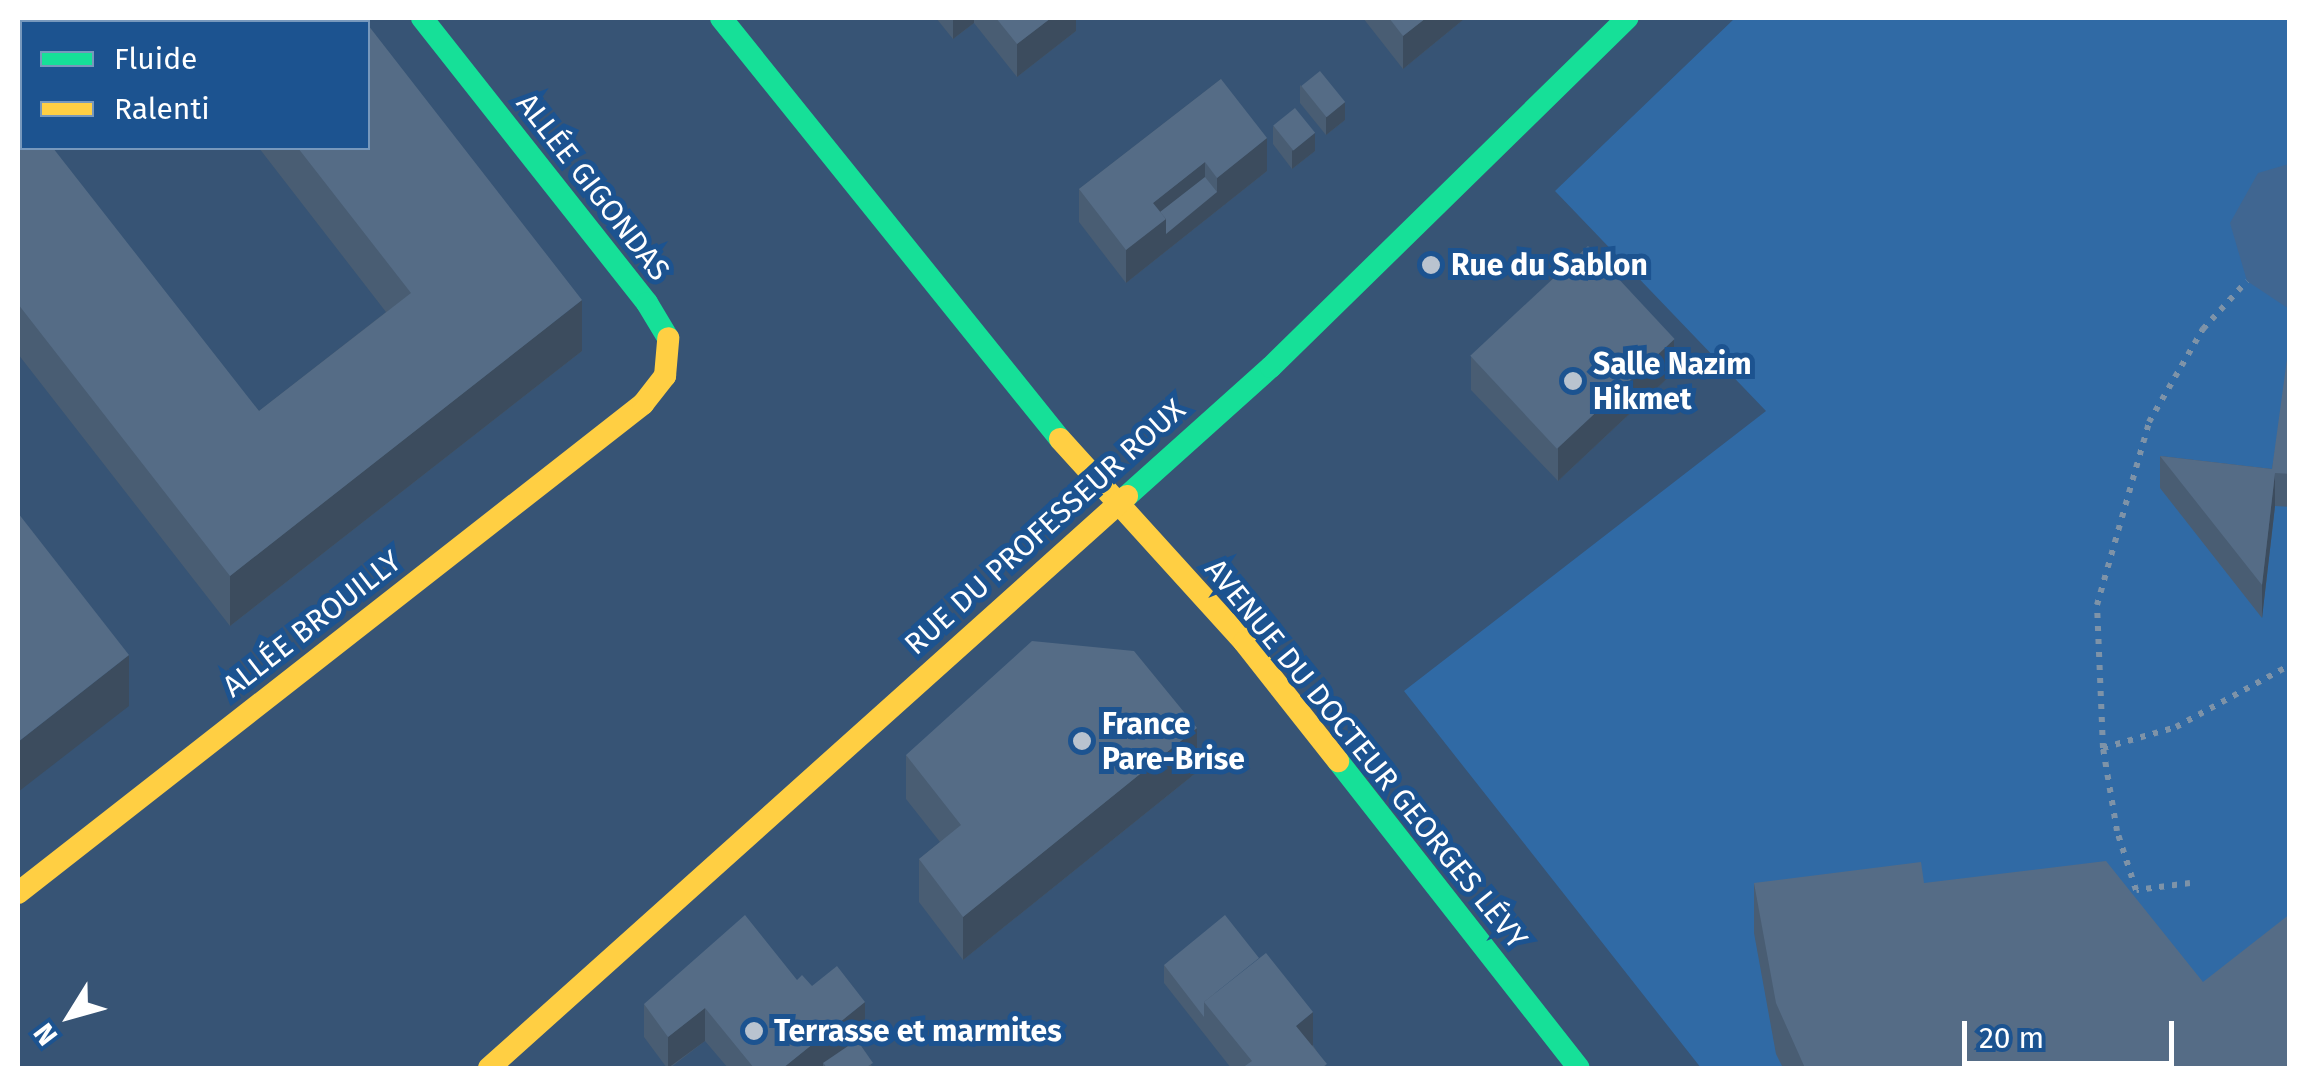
<!DOCTYPE html>
<html>
<head>
<meta charset="utf-8">
<style>
  body { margin:0 }
  #map { position:relative; width:2307px; height:1086px; overflow:hidden; background:#375475; font-family:"Fira Sans",sans-serif }
  div>[style] { position:absolute }
  [style*='--x'] { left:calc(var(--x)*1px); top:calc(var(--y)*1px); width:calc(var(--w)*1px); rotate:calc(var(--a)*1deg) }
  .green>* { inset:0; background:#306aa5 }
  .water>* { inset:0; background:#406691 }
  .path>* { height:6px; margin-top:-3px; transform-origin:0; background:repeating-linear-gradient(90deg,#7e93a8 0 5px,transparent 0 13px) }
  .fast>* { height:22px; margin:-11px; padding:0 11px; transform-origin:11px; border-radius:11px; background:#16e098 }
  .slow>* { height:22px; margin:-11px; padding:0 11px; transform-origin:11px; border-radius:11px; background:#ffcf43 }
  .wall>* { inset:0; background:#495d73; transform-origin:0 0 }
  .shaded-wall>* { inset:0; background:#3c4c5e; transform-origin:0 0 }
  .building>* { inset:0; background:#556c86; transform-origin:0 0 }
  .dots>* { width:28px; height:28px; translate:-50% -50%; box-sizing:border-box; border:5px solid #1c5390; border-radius:50% }
  span { translate:-50% -50%; white-space:nowrap; text-align:center; line-height:1.15; -webkit-text-stroke:10px #1c5390; paint-order:stroke }
  .street-label { font-size:30px; color:#fff }
  .poi-label { font-size:30px; color:#fff; font-weight:700 }
  .left { translate:0 -50%; text-align:left }
  .frame { position:absolute; inset:0; border:20px solid #fff; pointer-events:none }
  .legend { position:absolute; left:20px; top:20px; width:350px; height:130px; box-sizing:border-box; background:#1c5390; border:2px solid #7798bc; margin:0; padding:12px 18px; list-style:none; font-size:30px; color:#fff }
  .legend li { display:flex; align-items:center; gap:20px; height:50px }
  .legend b { width:50px; border:2px solid #7798bc }
  .north { position:absolute; left:20px; top:966px; width:100px; height:100px; -webkit-text-stroke:8px #1c5390; paint-order:stroke; rotate:233deg; font-size:28px; font-weight:700; line-height:40px; text-align:center; color:#fff }
  .north::after { content:''; display:block; margin:auto; width:35px; height:45px; background:#fff; clip-path:polygon(50% 0,100% 100%,50% 72%,0 100%) }
  .scale { position:absolute; left:1962px; top:1021px; width:212px; height:45px; box-sizing:border-box; border:5px solid #fff; border-top:0; padding-left:12px; font-size:30px; line-height:35px; white-space:nowrap; color:#fff; -webkit-text-stroke:8px #1c5390; paint-order:stroke }
</style>
</head>
<body>
<div id="map">
  <div class="green">
    <div style="clip-path:polygon(1735px 18px,2289px 18px,2289px 1068px,1701px 1068px,1404px 691px,1766px 411px,1555px 191px)"></div>
  </div>
  <div class="water">
    <div style="clip-path:polygon(2289px 164px,2290px 164px,2289px 309px,2247px 281px,2230px 223px,2258px 173px)"></div>
  </div>
  <div class="path">
    <div style="--x:2103;--y:748;--w:76;--a:-16"></div>
    <div style="--x:2176;--y:727;--w:130;--a:-28.5"></div>
    <div style="--x:2190;--y:883;--w:54;--a:172.6"></div>
    <div style="--x:2136;--y:890;--w:62;--a:-107.9"></div>
    <div style="--x:2117;--y:831;--w:84;--a:-99.6"></div>
    <div style="--x:2103;--y:748;--w:143;--a:-92.4"></div>
    <div style="--x:2097;--y:605;--w:190;--a:-74.1"></div>
    <div style="--x:2149;--y:422;--w:108;--a:-59.9"></div>
    <div style="--x:2203;--y:329;--w:65;--a:-47.5"></div>
  </div>
  <div class="fast">
    <div style="--x:422;--y:18;--w:363;--a:51.7"></div>
    <div style="--x:647;--y:303;--w:41;--a:59"></div>
    <div style="--x:721;--y:18;--w:541;--a:51.16"></div>
    <div style="--x:1127;--y:496;--w:193;--a:-41.9"></div>
    <div style="--x:1271;--y:367;--w:499;--a:-44.4"></div>
    <div style="--x:1338;--y:761;--w:390;--a:51.9"></div>
  </div>
  <div class="slow">
    <div style="--x:1060;--y:439;--w:274;--a:47.8"></div>
    <div style="--x:1244;--y:642;--w:152;--a:51.7"></div>
    <div style="--x:18;--y:893;--w:794;--a:-38.04"></div>
    <div style="--x:643;--y:404;--w:36;--a:-52"></div>
    <div style="--x:665;--y:376;--w:38;--a:-85"></div>
    <div style="--x:489;--y:1068;--w:857;--a:-41.88"></div>
  </div>
  <div class="wall">
    <div style="clip-path:polygon(18px 18px,151px 18px,144px 22px,22px 22px,22px 148px,259px 411px,386px 312px,259px 148px,368px 148px,582px 351px,230px 626px,18px 354px)"></div>
    <div style="left:158px;top:18px;width:204px;height:6px"></div>
    <div style="clip-path:polygon(936px 18px,1076px 18px,1076px 31px,1017px 77px,974px 23px,953px 39px)"></div>
    <div style="clip-path:polygon(1363px 18px,1464px 18px,1464px 19px,1403px 69px)"></div>
    <div style="clip-path:polygon(1221px 79px,1267px 171px,1126px 283px,1079px 222px,1079px 189px)"></div>
    <div style="clip-path:polygon(1300px 85px,1345px 120px,1326px 135px,1300px 103px)"></div>
    <div style="clip-path:polygon(1273px 126px,1315px 151px,1292px 169px,1273px 144px)"></div>
    <div style="clip-path:polygon(1471px 357px,1674px 372px,1558px 481px,1471px 390px)"></div>
    <div style="clip-path:polygon(2290px 362px,2290px 507px,2275px 506px,2262px 618px,2160px 488px,2160px 456px,2272px 469px)"></div>
    <div style="clip-path:polygon(906px 755px,1197px 772px,963px 960px,919px 902px,919px 859px,940px 842px,906px 799px)"></div>
    <div style="clip-path:polygon(1754px 883px,1924px 883px,2203px 982px,2290px 1068px,1783px 1068px,1776px 1054px,1754px 933px)"></div>
    <div style="clip-path:polygon(1164px 965px,1313px 1045px,1327px 1068px,1231px 1068px,1164px 983px)"></div>
    <div style="clip-path:polygon(797px 980px,812px 986px,865px 1035px,858px 1041px,873px 1068px,728px 1068px,705px 1041px,670px 1068px,667px 1068px,644px 1037px,644px 1004px)"></div>
  </div>
  <div class="shaded-wall">
    <div style="clip-path:polygon(86px 18px,151px 18px,144px 22px,79px 22px)"></div>
    <div style="clip-path:polygon(953px 18px,974px 18px,974px 23px,953px 39px)"></div>
    <div style="clip-path:polygon(1051px 18px,1076px 18px,1076px 31px,1017px 77px,1017px 44px)"></div>
    <div style="clip-path:polygon(1426px 18px,1464px 19px,1403px 69px,1403px 36px)"></div>
    <div style="left:22px;top:66px;width:51px;height:6px;rotate:90deg"></div>
    <div style="clip-path:polygon(1345px 102px,1345px 120px,1326px 135px,1326px 117px)"></div>
    <div style="clip-path:polygon(1315px 133px,1315px 151px,1292px 169px,1292px 151px)"></div>
    <div style="clip-path:polygon(1267px 138px,1267px 171px,1126px 283px,1126px 250px,1153px 203px,1205px 162px,1205px 195px,1217px 192px,1217px 178px)"></div>
    <div style="clip-path:polygon(582px 300px,582px 351px,230px 626px,230px 576px)"></div>
    <div style="clip-path:polygon(1674px 339px,1674px 372px,1558px 481px,1558px 448px)"></div>
    <div style="clip-path:polygon(2275px 473px,2275px 506px,2262px 618px,2262px 585px)"></div>
    <div style="clip-path:polygon(129px 655px,129px 706px,18px 792px,18px 742px)"></div>
    <div style="clip-path:polygon(1197px 728px,1197px 772px,963px 960px,963px 917px)"></div>
    <div style="clip-path:polygon(865px 1002px,865px 1035px,826px 1067px,823px 1063px,823px 1068px,783px 1068px)"></div>
    <div style="clip-path:polygon(705px 1008px,705px 1041px,668px 1068px,668px 1037px)"></div>
    <div style="clip-path:polygon(1313px 1012px,1313px 1045px,1296px 1059px,1296px 1026px)"></div>
  </div>
  <div class="building">
    <div style="clip-path:polygon(18px 18px,86px 18px,79px 22px,22px 22px,22px 66px,18px 70px)"></div>
    <div style="left:197px;top:18px;width:165px;height:6px"></div>
    <div style="clip-path:polygon(996px 18px,1051px 18px,1017px 44px)"></div>
    <div style="clip-path:polygon(1389px 18px,1426px 18px,1403px 36px)"></div>
    <div style="clip-path:polygon(368px 25px,582px 300px,230px 576px,18px 304px,18px 102px,22px 109px,22px 148px,53px 148px,259px 411px,411px 293px,298px 148px,368px 148px)"></div>
    <div style="left:1320px;top:71px;width:40px;height:24px;rotate:51deg"></div>
    <div style="clip-path:polygon(1221px 79px,1267px 138px,1217px 178px,1205px 162px,1153px 203px,1166px 219px,1126px 250px,1079px 189px)"></div>
    <div style="left:1295px;top:108px;width:32px;height:28px;rotate:51deg"></div>
    <div style="clip-path:polygon(1205px 177px,1217px 192px,1166px 234px,1166px 219px,1160px 212px)"></div>
    <div style="left:1588px;top:246px;width:127px;height:161px;rotate:47deg"></div>
    <div style="clip-path:polygon(2287px 359px,2290px 362px,2290px 474px,2275px 473px,2262px 585px,2160px 456px,2272px 469px)"></div>
    <div style="clip-path:polygon(18px 513px,129px 655px,18px 742px)"></div>
    <div style="clip-path:polygon(1032px 641px,1134px 651px,1197px 728px,963px 917px,919px 859px,961px 825px,906px 755px)"></div>
    <div style="clip-path:polygon(2106px 861px,2203px 982px,2290px 914px,2290px 1068px,1805px 1068px,1776px 1003px,1754px 883px,1921px 862px,1924px 883px)"></div>
    <div style="clip-path:polygon(745px 915px,797px 980px,802px 975px,812px 986px,837px 966px,865px 1002px,783px 1068px,754px 1068px,705px 1008px,668px 1037px,644px 1004px)"></div>
    <div style="clip-path:polygon(1225px 915px,1259px 958px,1204px 1002px,1204px 1017px,1164px 965px)"></div>
    <div style="clip-path:polygon(1266px 953px,1313px 1012px,1296px 1026px,1327px 1064px,1321px 1068px,1242px 1068px,1252px 1061px,1204px 1002px)"></div>
    <div style="clip-path:polygon(857px 1040px,873px 1063px,865px 1068px,827px 1068px,823px 1063px)"></div>
  </div>
  <div class="dots">
    <div style="left:1431px;top:265px;background:#b9c3cf"></div>
    <div style="left:1573px;top:381px;background:#b9c3cf"></div>
    <div style="left:1082px;top:741px;background:#b9c3cf"></div>
    <div style="left:754px;top:1031px;background:#b9c3cf"></div>
  </div>
  <div class="street-label">
    <span style="left:593px;top:187px;rotate:52deg">ALLÉE GIGONDAS</span>
    <span style="left:1045px;top:527px;rotate:-42deg">RUE DU PROFESSEUR ROUX</span>
    <span style="left:312px;top:624px;rotate:-38deg">ALLÉE BROUILLY</span>
    <span style="left:1366px;top:754px;rotate:51deg">AVENUE DU DOCTEUR GEORGES LÉVY</span>
  </div>
  <div class="poi-label">
    <span class="left" style="left:1451px;top:265px">Rue du Sablon</span>
    <span class="left" style="left:1593px;top:381px">Salle Nazim<br>Hikmet</span>
    <span class="left" style="left:1102px;top:741px">France<br>Pare-Brise</span>
    <span class="left" style="left:774px;top:1031px">Terrasse et marmites</span>
  </div>
  <div class="frame"></div>
  <ul class="legend">
  <li><b style="height:12px;background:#16e098"></b>Fluide</li>
  <li><b style="height:12px;background:#ffcf43"></b>Ralenti</li>
  </ul>
  <div class="north">N</div>
  <div class="scale">20 m</div>
</div>
</body>
</html>
